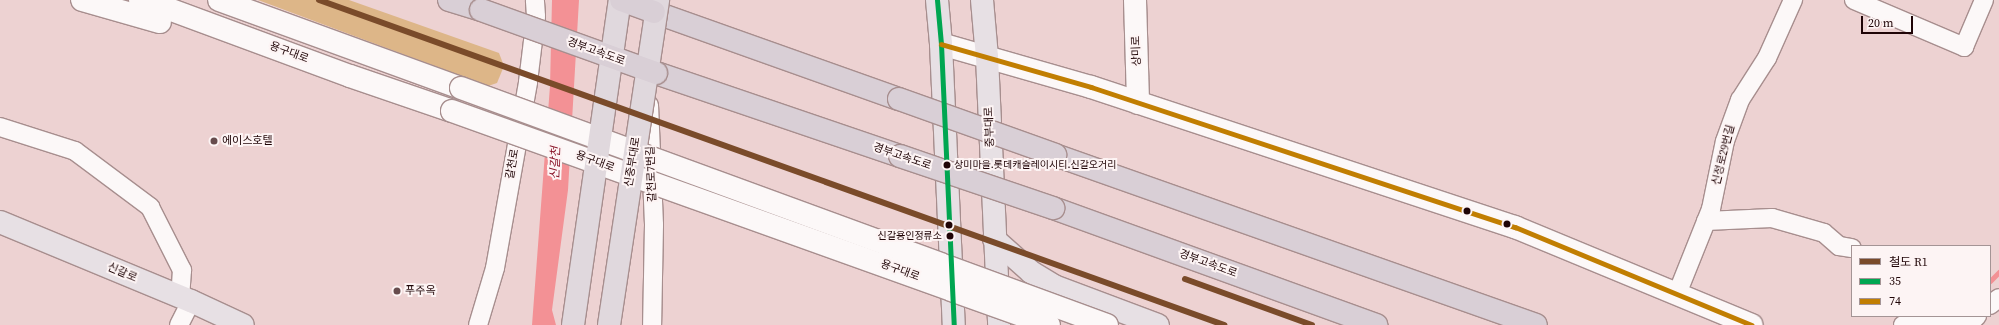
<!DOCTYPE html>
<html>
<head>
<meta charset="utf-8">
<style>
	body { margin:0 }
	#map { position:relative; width:1999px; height:325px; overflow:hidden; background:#edd2d2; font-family:"Source Serif 4","Noto Sans KR",serif }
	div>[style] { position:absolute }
	.green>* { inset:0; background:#ddb688 }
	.water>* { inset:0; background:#f39195 }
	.stream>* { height:5px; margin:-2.5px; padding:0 2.5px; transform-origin:2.5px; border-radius:2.5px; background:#f39195 }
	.roads { filter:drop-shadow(1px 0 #a78e8e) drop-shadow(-1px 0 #a78e8e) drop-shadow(0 1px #a78e8e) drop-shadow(0 -1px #a78e8e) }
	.minor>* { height:18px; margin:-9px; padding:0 9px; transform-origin:9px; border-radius:9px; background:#fcf8f8 }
	.tertiary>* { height:22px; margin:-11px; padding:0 11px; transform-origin:11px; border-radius:11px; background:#fcf8f8 }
	.secondary>* { height:22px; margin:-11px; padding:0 11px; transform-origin:11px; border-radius:11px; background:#fcf8f8 }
	.primary>* { height:22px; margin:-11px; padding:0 11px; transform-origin:11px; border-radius:11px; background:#e7e0e4 }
	.motorway>* { height:22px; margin:-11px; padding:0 11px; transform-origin:11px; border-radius:11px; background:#d9cfd6 }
	.bridges { filter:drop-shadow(1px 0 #a78e8e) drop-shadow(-1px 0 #a78e8e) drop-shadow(0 1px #a78e8e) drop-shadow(0 -1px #a78e8e) }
	.secondary-bridge>* { height:22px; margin:-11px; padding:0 11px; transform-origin:11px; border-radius:11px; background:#fcf8f8 }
	.trunk-bridge>* { height:22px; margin:-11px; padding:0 11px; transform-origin:11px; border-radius:11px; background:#e0d8dd }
	.motorway-bridge>* { height:22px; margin:-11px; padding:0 11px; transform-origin:11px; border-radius:11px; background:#d9cfd6 }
	.bus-1>* { height:5px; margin:-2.5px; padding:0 2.5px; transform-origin:2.5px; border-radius:2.5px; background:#00a651 }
	.bus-2>* { height:5px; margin:-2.5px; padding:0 2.5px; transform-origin:2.5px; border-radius:2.5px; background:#c17e02 }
	.rail-1>* { height:6px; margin:-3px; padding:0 3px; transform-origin:3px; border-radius:3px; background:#7a4b2a }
	.dots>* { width:11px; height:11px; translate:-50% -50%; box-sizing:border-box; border:2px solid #fdf4f4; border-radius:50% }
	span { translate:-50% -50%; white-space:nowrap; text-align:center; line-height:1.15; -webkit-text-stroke:4px #fdf4f4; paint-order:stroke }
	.bus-label { font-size:10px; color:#1f0406 }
	.left { translate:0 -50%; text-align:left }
	.right { translate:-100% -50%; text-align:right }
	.street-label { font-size:11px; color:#1f0406 }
	.poi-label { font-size:11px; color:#1f0406 }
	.water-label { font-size:12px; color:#881327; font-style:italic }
	.legend { position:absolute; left:1851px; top:245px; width:140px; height:72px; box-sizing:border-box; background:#fdf4f4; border:1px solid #a49495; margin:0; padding:5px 7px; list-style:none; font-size:12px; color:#1f0406 }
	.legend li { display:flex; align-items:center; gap:8px; height:20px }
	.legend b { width:20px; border:1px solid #a49495 }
	.scale { position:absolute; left:1861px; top:16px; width:52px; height:18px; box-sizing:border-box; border:2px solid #1f0406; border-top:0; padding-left:5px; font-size:12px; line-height:14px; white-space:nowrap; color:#1f0406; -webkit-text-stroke:3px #fdf4f4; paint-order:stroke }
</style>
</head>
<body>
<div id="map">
	<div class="green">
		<i style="clip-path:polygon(258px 0,349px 0,499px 53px,504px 66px,497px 83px,488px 86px)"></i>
	</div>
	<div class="water">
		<i style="clip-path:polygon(552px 0,579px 0,568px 190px,552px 310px,556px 325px,532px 325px,550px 86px)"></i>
	</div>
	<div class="stream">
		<i style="left:1990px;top:281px;width:13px;rotate:-45deg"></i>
	</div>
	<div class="roads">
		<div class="minor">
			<i style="left:1854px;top:0;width:120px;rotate:23.1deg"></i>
			<i style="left:1964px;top:47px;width:51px;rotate:-66.9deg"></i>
			<i style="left:649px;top:105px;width:120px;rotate:87.6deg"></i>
			<i style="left:654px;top:225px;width:100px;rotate:91.1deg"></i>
			<i style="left:0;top:127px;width:79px;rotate:17.7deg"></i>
			<i style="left:75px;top:151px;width:94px;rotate:36.7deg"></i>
			<i style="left:150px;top:207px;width:71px;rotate:63.1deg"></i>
			<i style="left:182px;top:270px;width:27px;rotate:94deg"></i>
			<i style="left:1706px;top:221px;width:66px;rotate:-2.6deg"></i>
			<i style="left:1772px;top:218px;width:54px;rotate:16.1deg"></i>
			<i style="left:1824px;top:233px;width:20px;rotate:41deg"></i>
			<i style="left:1839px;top:246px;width:13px;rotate:9deg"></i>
			<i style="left:1677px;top:294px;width:92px;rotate:-68.2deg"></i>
			<i style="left:1711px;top:209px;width:69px;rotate:-78.4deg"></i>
			<i style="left:1725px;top:141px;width:44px;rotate:-69.9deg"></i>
			<i style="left:1740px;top:100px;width:50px;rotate:-57.3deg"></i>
			<i style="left:1767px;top:58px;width:64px;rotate:-65.9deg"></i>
			<i style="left:1990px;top:305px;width:11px;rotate:-38deg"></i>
			<i style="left:179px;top:325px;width:27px;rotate:-63deg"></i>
			<i style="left:478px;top:325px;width:59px;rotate:-73.4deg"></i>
			<i style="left:495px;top:268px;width:189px;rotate:-79.9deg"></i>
			<i style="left:528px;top:82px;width:66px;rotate:-83.1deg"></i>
			<i style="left:536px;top:16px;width:16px;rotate:-94deg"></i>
			<i style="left:1903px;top:325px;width:29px;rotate:-10deg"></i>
			<i style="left:1932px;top:320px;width:38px;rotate:5deg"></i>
			<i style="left:1970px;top:323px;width:10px;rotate:-45deg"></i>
		</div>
		<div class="tertiary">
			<i style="left:1135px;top:0;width:103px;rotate:88.3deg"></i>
			<i style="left:941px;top:44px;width:156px;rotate:16deg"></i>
			<i style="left:1091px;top:87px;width:447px;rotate:18.3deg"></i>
			<i style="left:1515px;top:227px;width:256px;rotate:22.5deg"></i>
		</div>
		<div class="secondary">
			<i style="left:82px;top:0;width:81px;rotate:15.8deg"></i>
			<i style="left:140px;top:0;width:27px;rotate:17deg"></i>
			<i style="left:166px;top:8px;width:196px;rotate:20.3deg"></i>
			<i style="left:350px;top:76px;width:108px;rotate:18.9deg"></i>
			<i style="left:219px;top:0;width:258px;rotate:20deg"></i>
		</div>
		<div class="primary">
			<i style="left:937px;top:0;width:44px;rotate:84.8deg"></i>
			<i style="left:941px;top:44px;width:281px;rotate:87.4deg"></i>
			<i style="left:982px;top:0;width:57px;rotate:85deg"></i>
			<i style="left:987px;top:57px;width:268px;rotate:87.4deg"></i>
			<i style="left:0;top:222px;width:207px;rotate:22.5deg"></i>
			<i style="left:191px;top:301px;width:57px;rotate:24.8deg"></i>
			<i style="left:994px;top:239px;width:50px;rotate:41.7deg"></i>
			<i style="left:1031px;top:272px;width:27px;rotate:31deg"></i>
			<i style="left:1054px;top:286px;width:111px;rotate:20.6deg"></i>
		</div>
		<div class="motorway">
			<i style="left:449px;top:0;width:34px;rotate:17deg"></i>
			<i style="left:654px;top:12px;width:260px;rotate:19.6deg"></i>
			<i style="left:656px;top:73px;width:258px;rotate:18.8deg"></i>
			<i style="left:1055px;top:155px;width:510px;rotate:19.46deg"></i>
			<i style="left:1053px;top:208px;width:344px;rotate:19.9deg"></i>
		</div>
	</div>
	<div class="bridges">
		<div class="secondary-bridge">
			<i style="left:461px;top:88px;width:688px;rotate:20.15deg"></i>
			<i style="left:452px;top:111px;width:634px;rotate:19.72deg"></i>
		</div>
		<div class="trunk-bridge">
			<i style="left:573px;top:325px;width:328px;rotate:-81.8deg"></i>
			<i style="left:609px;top:325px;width:329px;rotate:-81.4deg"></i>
		</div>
		<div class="motorway-bridge">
			<i style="left:621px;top:0;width:35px;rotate:20deg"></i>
			<i style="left:481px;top:10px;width:186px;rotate:19.8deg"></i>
			<i style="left:899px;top:99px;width:166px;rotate:19.7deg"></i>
			<i style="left:900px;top:156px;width:162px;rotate:18.8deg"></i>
		</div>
	</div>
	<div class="bus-1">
		<i style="left:937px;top:0;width:44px;rotate:84.8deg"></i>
		<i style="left:941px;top:44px;width:281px;rotate:87.4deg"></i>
	</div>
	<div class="bus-2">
		<i style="left:941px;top:44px;width:156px;rotate:16deg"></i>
		<i style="left:1091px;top:87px;width:447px;rotate:18.3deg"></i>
		<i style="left:1515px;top:227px;width:256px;rotate:22.5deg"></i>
	</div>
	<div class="rail-1">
		<i style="left:319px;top:0;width:962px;rotate:19.75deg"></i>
		<i style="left:1185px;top:279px;width:135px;rotate:19.9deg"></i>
	</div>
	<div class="dots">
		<i style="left:214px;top:141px;background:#674c4d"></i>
		<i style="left:947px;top:165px;background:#1f0406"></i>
		<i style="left:1467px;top:211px;background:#1f0406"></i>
		<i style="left:1507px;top:224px;background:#1f0406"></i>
		<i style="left:949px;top:225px;background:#1f0406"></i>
		<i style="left:950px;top:236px;background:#1f0406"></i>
		<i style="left:397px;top:291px;background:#674c4d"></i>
	</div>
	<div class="bus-label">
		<span class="left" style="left:954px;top:165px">상미마을.롯데캐슬레이시티.신갈오거리</span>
		<span class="right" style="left:942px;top:236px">신갈용인정류소</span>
	</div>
	<div class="street-label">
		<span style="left:1137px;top:51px;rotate:-92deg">상미로</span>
		<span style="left:596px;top:52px;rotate:20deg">경부고속도로</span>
		<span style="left:289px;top:53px;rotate:20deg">용구대로</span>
		<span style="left:990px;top:127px;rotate:-92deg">중부대로</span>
		<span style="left:1724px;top:155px;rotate:-76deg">신정로29번길</span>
		<span style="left:902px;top:157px;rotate:19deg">경부고속도로</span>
		<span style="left:595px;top:162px;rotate:20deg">용구대로</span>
		<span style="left:633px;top:162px;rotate:-81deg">신중부대로</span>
		<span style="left:513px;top:164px;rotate:-80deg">갈천로</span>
		<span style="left:652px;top:174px;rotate:-92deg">갈천로7번길</span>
		<span style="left:1208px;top:264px;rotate:20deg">경부고속도로</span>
		<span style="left:900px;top:271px;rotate:20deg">용구대로</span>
		<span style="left:122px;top:273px;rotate:23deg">신갈로</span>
	</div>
	<div class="poi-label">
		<span class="left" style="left:222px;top:141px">에이스호텔</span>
		<span class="left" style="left:405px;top:291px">푸주옥</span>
	</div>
	<div class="water-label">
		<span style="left:556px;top:163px;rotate:-88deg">신갈천</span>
	</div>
	<ul class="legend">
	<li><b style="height:5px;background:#7a4b2a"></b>철도 R1</li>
	<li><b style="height:5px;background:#00a651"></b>35</li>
	<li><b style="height:5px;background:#c17e02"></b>74</li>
	</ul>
	<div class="scale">20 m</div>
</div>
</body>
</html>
